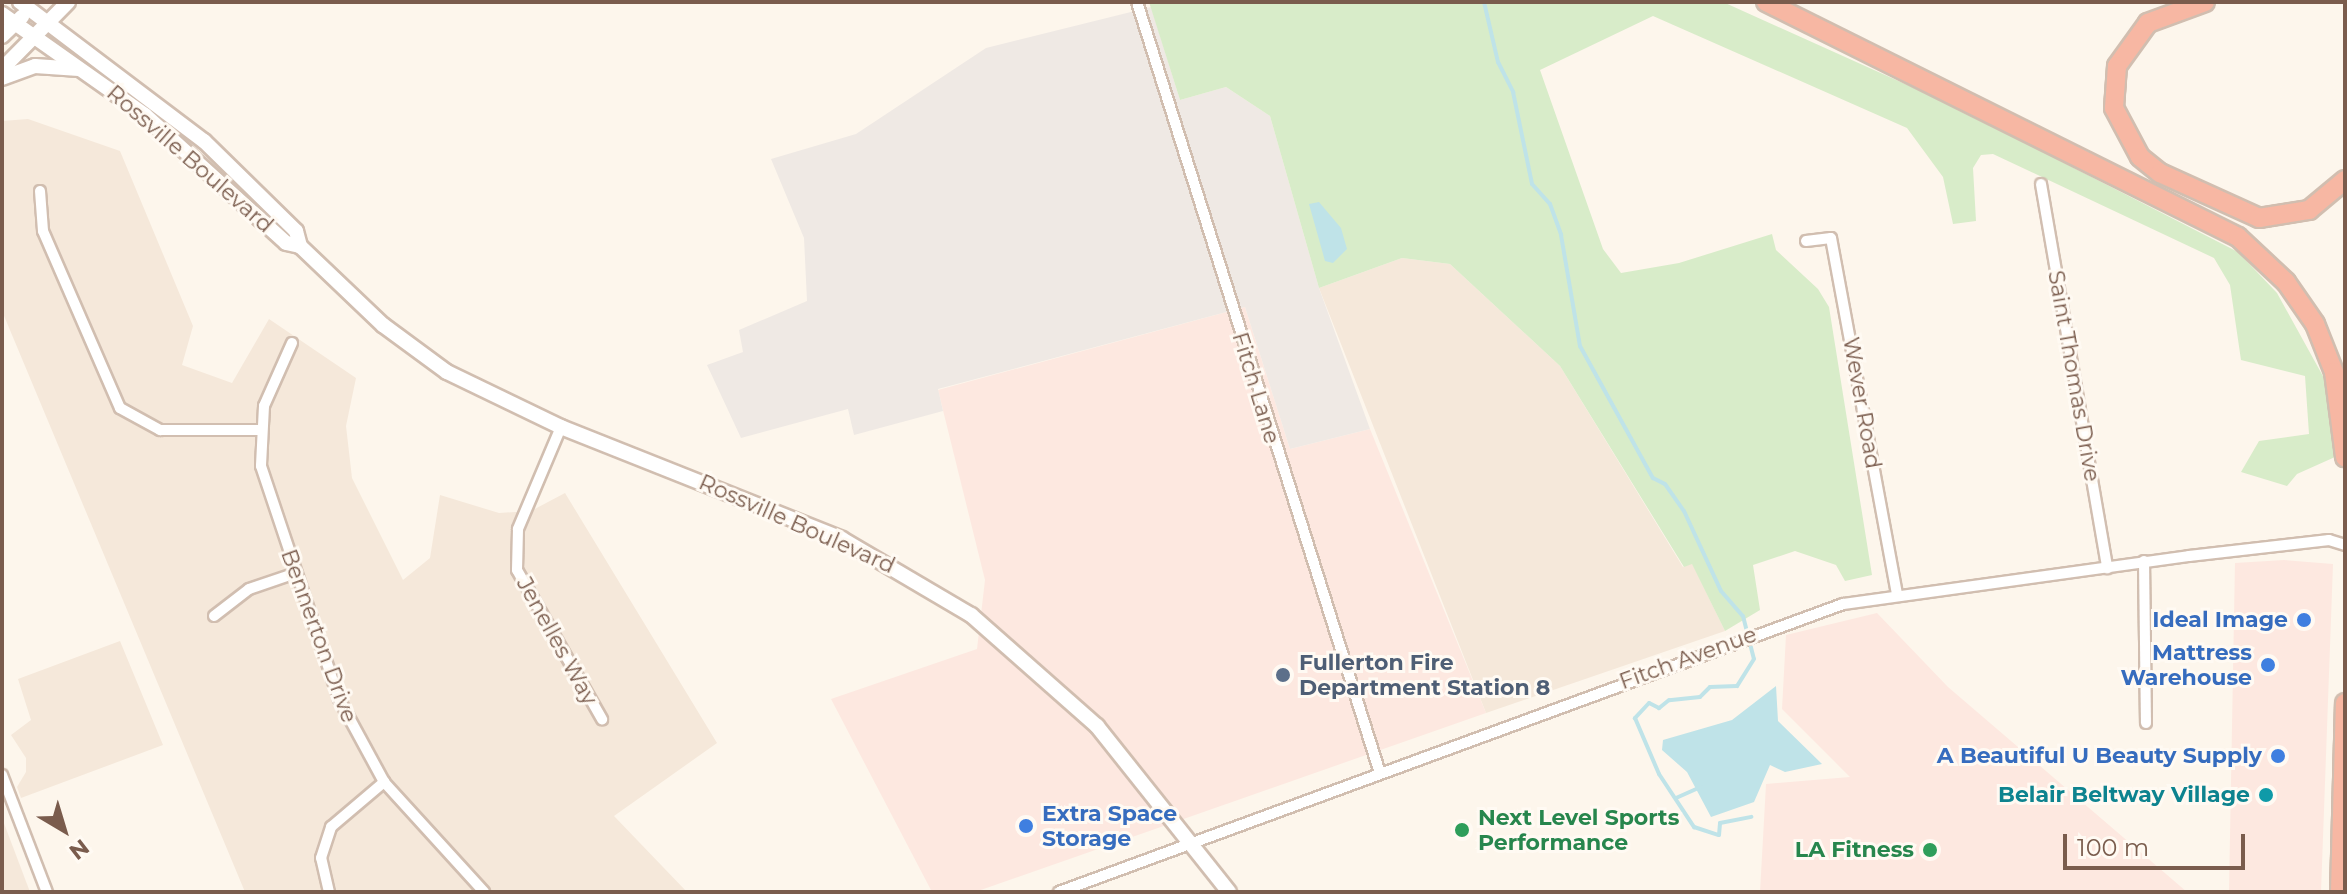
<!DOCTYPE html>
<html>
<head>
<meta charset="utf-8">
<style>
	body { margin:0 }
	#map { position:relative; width:2347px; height:894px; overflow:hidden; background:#fdf6ec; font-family:Montserrat,sans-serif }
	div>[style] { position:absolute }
	.residential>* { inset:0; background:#f5e8da }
	.commercial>* { inset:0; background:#fde8e0 }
	.industrial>* { inset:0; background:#efe9e4 }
	.green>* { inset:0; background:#d8ecc9 }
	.water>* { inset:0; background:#bfe3e8 }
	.stream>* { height:4px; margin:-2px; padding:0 2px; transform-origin:2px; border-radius:2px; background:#bfe3e8 }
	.roads { filter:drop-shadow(2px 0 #d1beb0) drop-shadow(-2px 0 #d1beb0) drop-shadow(0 2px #d1beb0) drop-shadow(0 -2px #d1beb0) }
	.street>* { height:10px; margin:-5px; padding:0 5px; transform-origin:5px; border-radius:5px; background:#fff }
	.secondary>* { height:14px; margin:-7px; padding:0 7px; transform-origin:7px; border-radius:7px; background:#fff }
	.highway>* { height:18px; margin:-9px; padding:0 9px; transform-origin:9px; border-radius:9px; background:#f7b7a3 }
	.dots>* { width:22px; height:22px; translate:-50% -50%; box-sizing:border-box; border:4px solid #fffaf3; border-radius:50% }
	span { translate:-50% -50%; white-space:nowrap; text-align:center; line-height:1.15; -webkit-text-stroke:6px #fffaf3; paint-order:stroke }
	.street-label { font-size:22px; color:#7a5c4d }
	.shop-label { font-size:22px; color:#366cbe; font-weight:700 }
	.right { translate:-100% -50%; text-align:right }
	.left { translate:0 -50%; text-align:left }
	.service-label { font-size:22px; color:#4e5e75; font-weight:700 }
	.culture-label { font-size:22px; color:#0d838f; font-weight:700 }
	.leisure-label { font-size:22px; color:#27864d; font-weight:700 }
	.frame { position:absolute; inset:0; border:4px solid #7a5c4d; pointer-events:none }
	.north { position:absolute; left:24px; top:790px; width:80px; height:80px; -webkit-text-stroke:6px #fffaf3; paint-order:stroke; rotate:142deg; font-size:22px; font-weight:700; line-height:32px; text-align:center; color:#7a5c4d }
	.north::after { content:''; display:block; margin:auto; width:28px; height:36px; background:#7a5c4d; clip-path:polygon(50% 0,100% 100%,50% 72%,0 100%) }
	.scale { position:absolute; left:2063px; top:834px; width:182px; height:36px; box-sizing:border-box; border:4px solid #7a5c4d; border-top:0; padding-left:10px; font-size:24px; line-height:28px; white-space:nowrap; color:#7a5c4d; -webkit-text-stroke:6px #fffaf3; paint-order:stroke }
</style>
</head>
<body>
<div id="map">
	<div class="residential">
		<i style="clip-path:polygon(28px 119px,120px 151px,193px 326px,182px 365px,232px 383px,269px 319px,356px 378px,346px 426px,352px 478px,403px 580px,430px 558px,440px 495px,499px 513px,531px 511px,565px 493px,717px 743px,614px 816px,687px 892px,245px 892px,2px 311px,2px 121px)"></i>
		<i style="clip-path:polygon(1402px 258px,1450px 264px,1560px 366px,1683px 567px,1692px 563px,1725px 631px,1486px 713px,1319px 288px)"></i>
		<i style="clip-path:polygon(120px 641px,163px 745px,21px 798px,17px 787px,26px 772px,26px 758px,11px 735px,31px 720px,18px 679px)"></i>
		<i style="clip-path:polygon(2px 818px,30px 892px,2px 892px)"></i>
	</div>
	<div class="commercial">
		<i style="clip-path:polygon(1245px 307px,1290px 449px,1370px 429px,1486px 713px,975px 892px,932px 892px,831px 699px,977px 649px,985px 580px,938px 390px)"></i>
		<i style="clip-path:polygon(2284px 560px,2333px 564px,2321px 892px,2229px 892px,2235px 563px)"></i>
		<i style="clip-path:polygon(1877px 613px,1948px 687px,2187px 892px,1760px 892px,1766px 784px,1850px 777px,1782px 709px,1786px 635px)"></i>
	</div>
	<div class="industrial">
		<i style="clip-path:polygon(1151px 7px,1180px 100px,1226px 87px,1270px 116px,1319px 288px,1370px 429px,1290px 449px,1245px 307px,938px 389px,943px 411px,854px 435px,848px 409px,741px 438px,707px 365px,743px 352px,739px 330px,807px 301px,804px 238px,771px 159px,856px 134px,986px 48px)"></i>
	</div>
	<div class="green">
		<i style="clip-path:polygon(1149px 2px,1723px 2px,1945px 102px,2238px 252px,2277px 293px,2324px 378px,2335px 457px,2297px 474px,2287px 486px,2241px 472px,2259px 441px,2309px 434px,2305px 376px,2241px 360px,2230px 285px,2214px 258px,1993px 154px,1981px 155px,1973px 168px,1976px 221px,1953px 224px,1943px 177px,1907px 128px,1653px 16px,1540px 70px,1603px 249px,1621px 273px,1679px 263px,1772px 234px,1776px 250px,1818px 289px,1829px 307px,1872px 575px,1845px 581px,1836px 565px,1795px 551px,1753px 565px,1760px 610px,1725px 631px,1692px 564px,1684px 567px,1560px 366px,1450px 264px,1402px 258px,1319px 288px,1270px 116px,1226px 87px,1180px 100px)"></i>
	</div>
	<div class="water">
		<i style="clip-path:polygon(1319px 202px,1341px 228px,1347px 249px,1333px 263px,1325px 261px,1309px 204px)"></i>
		<i style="clip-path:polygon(1776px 686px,1778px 721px,1822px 764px,1785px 772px,1770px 765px,1754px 802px,1711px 817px,1687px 772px,1662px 750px,1663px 740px,1732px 720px)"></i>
	</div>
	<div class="stream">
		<i style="left:1484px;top:2px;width:62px;rotate:76.9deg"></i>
		<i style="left:1498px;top:62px;width:34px;rotate:63deg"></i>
		<i style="left:1513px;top:92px;width:94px;rotate:78.3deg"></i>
		<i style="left:1532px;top:184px;width:27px;rotate:48deg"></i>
		<i style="left:1550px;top:204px;width:33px;rotate:70deg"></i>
		<i style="left:1561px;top:235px;width:113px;rotate:80.3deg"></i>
		<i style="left:1580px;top:346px;width:151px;rotate:61.1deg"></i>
		<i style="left:1653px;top:478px;width:13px;rotate:27deg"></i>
		<i style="left:1665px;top:484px;width:33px;rotate:55deg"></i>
		<i style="left:1684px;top:511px;width:88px;rotate:65.2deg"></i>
		<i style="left:1721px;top:591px;width:33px;rotate:49deg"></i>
		<i style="left:1743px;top:616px;width:44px;rotate:75.7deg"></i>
		<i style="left:1754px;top:659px;width:32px;rotate:122deg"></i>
		<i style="left:1737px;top:686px;width:27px;rotate:178deg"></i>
		<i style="left:1710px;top:687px;width:14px;rotate:135deg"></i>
		<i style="left:1700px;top:697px;width:31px;rotate:174deg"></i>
		<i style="left:1669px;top:700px;width:13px;rotate:141deg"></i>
		<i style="left:1659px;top:708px;width:11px;rotate:-153deg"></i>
		<i style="left:1649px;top:703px;width:21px;rotate:133deg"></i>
		<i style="left:1635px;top:718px;width:61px;rotate:66.8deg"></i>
		<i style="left:1659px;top:774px;width:64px;rotate:56.6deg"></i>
		<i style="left:1694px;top:827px;width:26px;rotate:18deg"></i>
		<i style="left:1719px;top:835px;width:12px;rotate:-85deg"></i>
		<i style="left:1720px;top:823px;width:32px;rotate:-11deg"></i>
		<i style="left:1676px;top:798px;width:27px;rotate:-24deg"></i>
	</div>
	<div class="roads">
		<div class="street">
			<i style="left:1137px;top:2px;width:808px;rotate:72.51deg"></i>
			<i style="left:2041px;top:184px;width:390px;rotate:80.2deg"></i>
			<i style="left:40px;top:191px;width:40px;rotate:85.7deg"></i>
			<i style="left:43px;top:231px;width:193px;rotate:66.5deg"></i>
			<i style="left:120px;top:408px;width:46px;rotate:28.8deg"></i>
			<i style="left:160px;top:430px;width:99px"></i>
			<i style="left:1806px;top:241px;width:25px;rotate:-7deg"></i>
			<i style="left:1831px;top:238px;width:362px;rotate:79.5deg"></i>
			<i style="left:292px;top:343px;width:69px;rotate:114deg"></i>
			<i style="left:264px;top:406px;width:60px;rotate:92.9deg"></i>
			<i style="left:261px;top:466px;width:246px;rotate:71.5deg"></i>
			<i style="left:339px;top:699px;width:94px;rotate:61.5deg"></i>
			<i style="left:384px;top:782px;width:149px;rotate:47.7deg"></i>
			<i style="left:561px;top:427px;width:111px;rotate:112.9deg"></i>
			<i style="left:518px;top:529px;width:41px;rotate:91.4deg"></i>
			<i style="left:517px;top:570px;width:172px;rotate:60.3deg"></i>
			<i style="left:2144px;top:561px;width:162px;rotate:89.3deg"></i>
			<i style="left:214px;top:616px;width:44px;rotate:-37.6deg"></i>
			<i style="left:249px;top:589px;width:50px;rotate:-18.8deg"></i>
			<i style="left:2px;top:775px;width:125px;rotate:69deg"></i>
			<i style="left:329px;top:892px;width:35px;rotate:-103deg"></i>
			<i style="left:321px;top:858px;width:33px;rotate:-72deg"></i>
			<i style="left:331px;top:827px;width:70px;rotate:-40.3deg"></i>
			<i style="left:1059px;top:892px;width:835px;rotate:-20.17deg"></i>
			<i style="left:1843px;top:604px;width:349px;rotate:-7.9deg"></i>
			<i style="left:2189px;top:556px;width:141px;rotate:-6.5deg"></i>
			<i style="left:2329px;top:540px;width:17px;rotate:17deg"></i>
		</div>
		<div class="secondary">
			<i style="left:20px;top:2px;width:231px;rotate:37.1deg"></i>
			<i style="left:204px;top:141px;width:129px;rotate:44.4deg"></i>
			<i style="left:296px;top:231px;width:16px;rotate:75deg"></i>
			<i style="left:2px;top:14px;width:175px;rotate:35.2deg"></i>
			<i style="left:145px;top:115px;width:190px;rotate:42.2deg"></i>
			<i style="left:286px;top:243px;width:14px;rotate:12deg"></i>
			<i style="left:300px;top:246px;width:115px;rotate:43.6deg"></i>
			<i style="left:383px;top:325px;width:79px;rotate:36.3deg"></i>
			<i style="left:447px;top:372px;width:127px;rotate:25.8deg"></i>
			<i style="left:561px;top:427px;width:302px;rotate:21.7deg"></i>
			<i style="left:842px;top:539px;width:150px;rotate:30.5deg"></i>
			<i style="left:971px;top:615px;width:168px;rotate:41.4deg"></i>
			<i style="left:1097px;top:726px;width:212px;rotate:51.5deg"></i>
			<i style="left:2px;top:36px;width:28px;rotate:-44deg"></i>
			<i style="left:2px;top:69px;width:94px;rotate:-45.4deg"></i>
			<i style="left:2px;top:78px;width:35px;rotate:-20deg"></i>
			<i style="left:35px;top:66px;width:44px;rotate:3.9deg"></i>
		</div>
		<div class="highway">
			<i style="left:1766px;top:2px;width:527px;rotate:26.47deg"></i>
			<i style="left:2238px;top:237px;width:66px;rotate:43.2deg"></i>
			<i style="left:2286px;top:282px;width:51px;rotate:55.4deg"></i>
			<i style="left:2315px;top:324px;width:52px;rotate:68.4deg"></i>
			<i style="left:2334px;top:372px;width:86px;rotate:82.6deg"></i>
			<i style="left:2205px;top:2px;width:61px;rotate:159.8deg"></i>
			<i style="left:2148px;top:23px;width:53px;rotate:125.8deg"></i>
			<i style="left:2117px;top:66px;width:42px;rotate:94.1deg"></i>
			<i style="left:2114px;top:108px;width:55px;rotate:62deg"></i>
			<i style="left:2140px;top:157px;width:26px;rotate:39deg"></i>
			<i style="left:2160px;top:173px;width:109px;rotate:24.4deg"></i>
			<i style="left:2259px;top:218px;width:51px;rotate:-9.1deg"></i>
			<i style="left:2309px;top:210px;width:47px;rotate:-39.8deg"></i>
			<i style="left:2340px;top:892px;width:189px;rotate:-88.5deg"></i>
		</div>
	</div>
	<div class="dots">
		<i style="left:2304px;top:620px;background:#3f7fe0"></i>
		<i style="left:2268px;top:665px;background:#3f7fe0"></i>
		<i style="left:1283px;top:675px;background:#5c6f8a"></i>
		<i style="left:2278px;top:756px;background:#3f7fe0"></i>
		<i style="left:2266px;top:795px;background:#0f9aa8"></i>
		<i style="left:1026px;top:826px;background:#3f7fe0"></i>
		<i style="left:1462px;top:830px;background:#2e9e5b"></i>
		<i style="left:1930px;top:850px;background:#2e9e5b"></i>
	</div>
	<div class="street-label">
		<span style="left:190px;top:159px;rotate:41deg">Rossville Boulevard</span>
		<span style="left:2074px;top:376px;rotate:80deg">Saint Thomas Drive</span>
		<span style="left:1256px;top:388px;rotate:73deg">Fitch Lane</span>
		<span style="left:1862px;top:403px;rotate:80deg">Wever Road</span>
		<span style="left:797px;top:524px;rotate:24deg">Rossville Boulevard</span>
		<span style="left:319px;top:636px;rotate:70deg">Bennerton Drive</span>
		<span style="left:557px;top:641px;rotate:61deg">Jenelles Way</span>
		<span style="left:1688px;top:658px;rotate:-20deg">Fitch Avenue</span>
	</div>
	<div class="shop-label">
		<span class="right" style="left:2288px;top:620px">Ideal Image</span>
		<span class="right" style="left:2252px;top:665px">Mattress<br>Warehouse</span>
		<span class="right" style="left:2262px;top:756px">A Beautiful U Beauty Supply</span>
		<span class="left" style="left:1042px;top:826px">Extra Space<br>Storage</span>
	</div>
	<div class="service-label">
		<span class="left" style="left:1299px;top:675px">Fullerton Fire<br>Department Station 8</span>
	</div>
	<div class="culture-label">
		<span class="right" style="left:2250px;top:795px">Belair Beltway Village</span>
	</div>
	<div class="leisure-label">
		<span class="left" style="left:1478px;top:830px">Next Level Sports<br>Performance</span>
		<span class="right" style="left:1914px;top:850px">LA Fitness</span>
	</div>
	<div class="frame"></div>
	<div class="north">N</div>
	<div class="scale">100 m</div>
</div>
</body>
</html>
